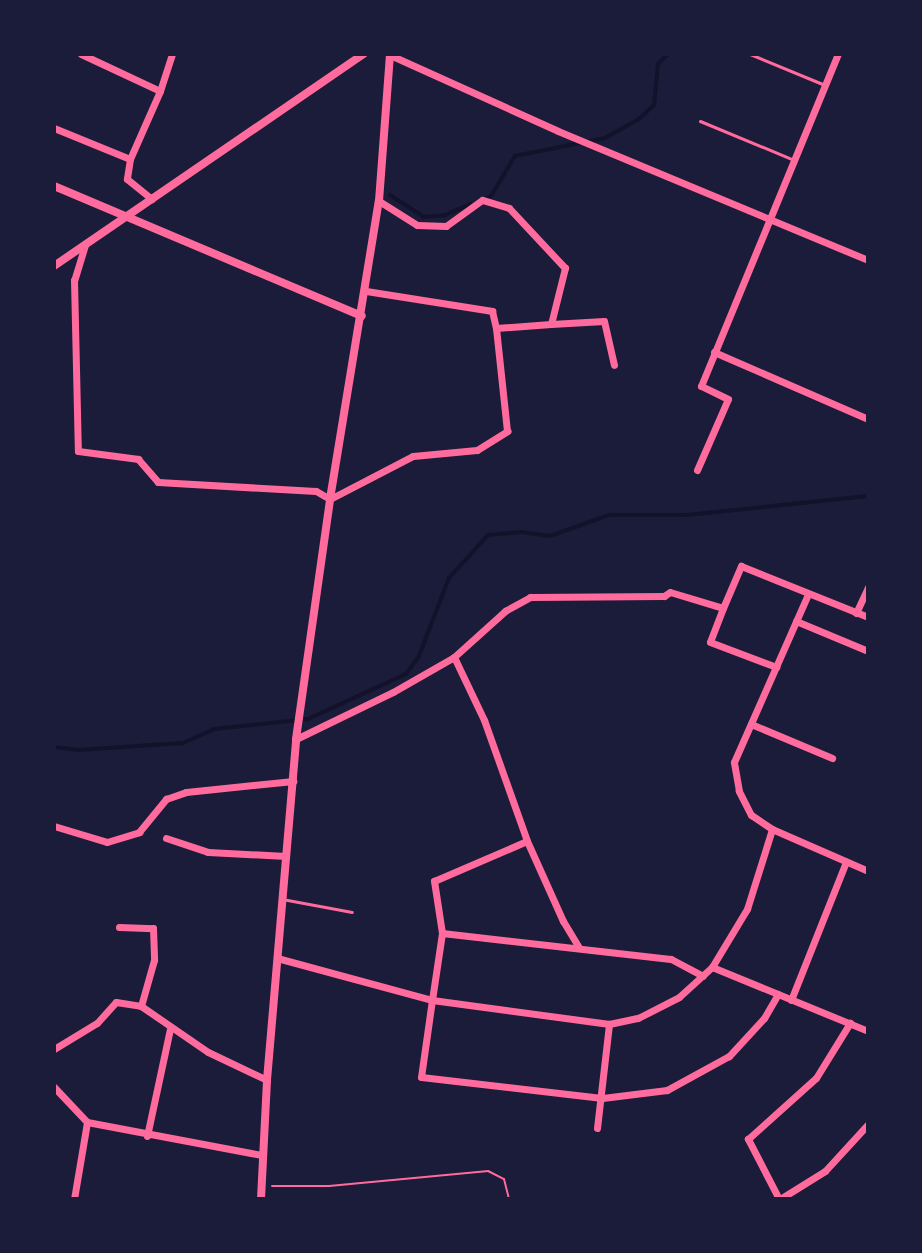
<!DOCTYPE html>
<html>
<head>
<meta charset="utf-8">
<style>
	body { margin:0 }
	#map { position:relative; width:922px; height:1253px; overflow:hidden; background:#1b1b3a; font-family:"Zilla Slab",serif }
	div>[style] { position:absolute }
	.stream>* { height:4px; margin:-2px; padding:0 2px; transform-origin:2px; border-radius:2px; background:#12122b }
	.path>* { height:2px; margin:-1px; padding:0 1px; transform-origin:1px; border-radius:1px; background:#ff6b9d }
	.service>* { height:3px; margin:-1.5px; padding:0 1.5px; transform-origin:1.5px; border-radius:1.5px; background:#ff6b9d }
	.minor>* { height:7px; margin:-3.5px; padding:0 3.5px; transform-origin:3.5px; border-radius:3.5px; background:#ff6b9d }
	.tertiary>* { height:8px; margin:-4px; padding:0 4px; transform-origin:4px; border-radius:4px; background:#ff6b9d }
	span { translate:-50% -50%; white-space:nowrap; text-align:center; line-height:1.15; -webkit-text-stroke:8px #1b1b3a; paint-order:stroke }
	.frame { position:absolute; inset:0; border:56px solid #1b1b3a; pointer-events:none }
</style>
</head>
<body>
<div id="map">
	<div class="stream">
		<i style="left:390px;top:195px;width:40px;rotate:32.9deg"></i>
		<i style="left:424px;top:217px;width:21px;rotate:-5deg"></i>
		<i style="left:445px;top:215px;width:28px;rotate:-23deg"></i>
		<i style="left:483px;top:200px;width:9px;rotate:-27deg"></i>
		<i style="left:491px;top:196px;width:47px;rotate:-59deg"></i>
		<i style="left:515px;top:156px;width:92px;rotate:-11.3deg"></i>
		<i style="left:605px;top:138px;width:39px;rotate:-29deg"></i>
		<i style="left:639px;top:119px;width:21px;rotate:-43deg"></i>
		<i style="left:654px;top:105px;width:41px;rotate:-84.4deg"></i>
		<i style="left:658px;top:64px;width:14px;rotate:-45deg"></i>
		<i style="left:54px;top:747px;width:25px;rotate:7deg"></i>
		<i style="left:79px;top:750px;width:104px;rotate:-3.9deg"></i>
		<i style="left:183px;top:743px;width:34px;rotate:-24deg"></i>
		<i style="left:214px;top:729px;width:95px;rotate:-6.1deg"></i>
		<i style="left:308px;top:719px;width:108px;rotate:-24.7deg"></i>
		<i style="left:406px;top:674px;width:22px;rotate:-54deg"></i>
		<i style="left:419px;top:656px;width:84px;rotate:-69deg"></i>
		<i style="left:449px;top:578px;width:58px;rotate:-47.8deg"></i>
		<i style="left:488px;top:535px;width:34px;rotate:-5deg"></i>
		<i style="left:522px;top:532px;width:28px;rotate:8deg"></i>
		<i style="left:550px;top:536px;width:63px;rotate:-19.6deg"></i>
		<i style="left:609px;top:515px;width:78px"></i>
		<i style="left:687px;top:515px;width:182px;rotate:-6deg"></i>
	</div>
	<div class="path">
		<i style="left:272px;top:1186px;width:57px"></i>
		<i style="left:329px;top:1186px;width:160px;rotate:-5.4deg"></i>
		<i style="left:488px;top:1171px;width:18px;rotate:27deg"></i>
		<i style="left:504px;top:1179px;width:21px;rotate:76deg"></i>
	</div>
	<div class="service">
		<i style="left:750px;top:54px;width:81px;rotate:22.5deg"></i>
		<i style="left:700px;top:121px;width:102px;rotate:22.5deg"></i>
		<i style="left:282px;top:899px;width:71px;rotate:10.5deg"></i>
	</div>
	<div class="minor">
		<i style="left:81px;top:54px;width:87px;rotate:25.1deg"></i>
		<i style="left:160px;top:91px;width:74px;rotate:113.8deg"></i>
		<i style="left:130px;top:159px;width:20px;rotate:99deg"></i>
		<i style="left:127px;top:179px;width:32px;rotate:39deg"></i>
		<i style="left:390px;top:55px;width:184px;rotate:24.3deg"></i>
		<i style="left:558px;top:131px;width:336px;rotate:22.6deg"></i>
		<i style="left:160px;top:91px;width:39px;rotate:-72deg"></i>
		<i style="left:54px;top:128px;width:82px;rotate:22.2deg"></i>
		<i style="left:85px;top:245px;width:37px;rotate:107deg"></i>
		<i style="left:74px;top:280px;width:171px;rotate:88.7deg"></i>
		<i style="left:78px;top:451px;width:61px;rotate:7.6deg"></i>
		<i style="left:138px;top:459px;width:30px;rotate:49deg"></i>
		<i style="left:158px;top:482px;width:158px;rotate:3.3deg"></i>
		<i style="left:316px;top:491px;width:16px;rotate:30deg"></i>
		<i style="left:330px;top:499px;width:93px;rotate:-27.4deg"></i>
		<i style="left:413px;top:456px;width:64px;rotate:-5.4deg"></i>
		<i style="left:477px;top:450px;width:36px;rotate:-32deg"></i>
		<i style="left:507px;top:431px;width:104px;rotate:-96.1deg"></i>
		<i style="left:496px;top:328px;width:55px;rotate:-4.2deg"></i>
		<i style="left:551px;top:324px;width:58px;rotate:-76deg"></i>
		<i style="left:565px;top:268px;width:82px;rotate:-133deg"></i>
		<i style="left:509px;top:208px;width:28px;rotate:-163deg"></i>
		<i style="left:482px;top:200px;width:44px;rotate:144.2deg"></i>
		<i style="left:446px;top:226px;width:29px;rotate:-178deg"></i>
		<i style="left:417px;top:225px;width:45px;rotate:-147.7deg"></i>
		<i style="left:366px;top:291px;width:128px;rotate:9deg"></i>
		<i style="left:492px;top:311px;width:17px;rotate:77deg"></i>
		<i style="left:551px;top:324px;width:53px;rotate:-3.2deg"></i>
		<i style="left:604px;top:321px;width:45px;rotate:77.2deg"></i>
		<i style="left:714px;top:352px;width:168px;rotate:23.5deg"></i>
		<i style="left:697px;top:470px;width:77px;rotate:-66.4deg"></i>
		<i style="left:728px;top:399px;width:30px;rotate:-154deg"></i>
		<i style="left:701px;top:386px;width:359px;rotate:-67.6deg"></i>
		<i style="left:723px;top:608px;width:36px;rotate:111deg"></i>
		<i style="left:710px;top:642px;width:71px;rotate:20.7deg"></i>
		<i style="left:856px;top:613px;width:29px;rotate:-65deg"></i>
		<i style="left:796px;top:621px;width:78px;rotate:22.6deg"></i>
		<i style="left:454px;top:657px;width:70px;rotate:64.5deg"></i>
		<i style="left:484px;top:720px;width:128px;rotate:70.4deg"></i>
		<i style="left:527px;top:841px;width:88px;rotate:65.8deg"></i>
		<i style="left:563px;top:921px;width:31px;rotate:59deg"></i>
		<i style="left:751px;top:724px;width:88px;rotate:22.8deg"></i>
		<i style="left:296px;top:739px;width:108px;rotate:-25.9deg"></i>
		<i style="left:393px;top:692px;width:70px;rotate:-29.8deg"></i>
		<i style="left:454px;top:657px;width:69px;rotate:-42deg"></i>
		<i style="left:505px;top:611px;width:29px;rotate:-29deg"></i>
		<i style="left:530px;top:597px;width:134px;rotate:-0.4deg"></i>
		<i style="left:664px;top:596px;width:7px;rotate:-34deg"></i>
		<i style="left:670px;top:592px;width:55px;rotate:16.8deg"></i>
		<i style="left:723px;top:608px;width:46px;rotate:-66.8deg"></i>
		<i style="left:741px;top:566px;width:137px;rotate:21.9deg"></i>
		<i style="left:54px;top:826px;width:55px;rotate:16.8deg"></i>
		<i style="left:107px;top:842px;width:34px;rotate:-17deg"></i>
		<i style="left:139px;top:832px;width:43px;rotate:-50.7deg"></i>
		<i style="left:166px;top:799px;width:21px;rotate:-19deg"></i>
		<i style="left:186px;top:792px;width:108px;rotate:-5.9deg"></i>
		<i style="left:772px;top:829px;width:25px;rotate:-146deg"></i>
		<i style="left:751px;top:815px;width:27px;rotate:-117deg"></i>
		<i style="left:739px;top:791px;width:29px;rotate:-100deg"></i>
		<i style="left:734px;top:762px;width:184px;rotate:-66.2deg"></i>
		<i style="left:166px;top:838px;width:44px;rotate:18.4deg"></i>
		<i style="left:208px;top:852px;width:78px;rotate:2.9deg"></i>
		<i style="left:119px;top:927px;width:34px;rotate:2deg"></i>
		<i style="left:153px;top:928px;width:32px;rotate:88deg"></i>
		<i style="left:154px;top:960px;width:48px;rotate:105.8deg"></i>
		<i style="left:442px;top:933px;width:230px;rotate:6.5deg"></i>
		<i style="left:671px;top:959px;width:36px;rotate:28deg"></i>
		<i style="left:277px;top:958px;width:161px;rotate:15.2deg"></i>
		<i style="left:432px;top:1000px;width:68px;rotate:-81.5deg"></i>
		<i style="left:442px;top:933px;width:53px;rotate:-98.7deg"></i>
		<i style="left:434px;top:881px;width:101px;rotate:-23.3deg"></i>
		<i style="left:712px;top:967px;width:169px;rotate:22.3deg"></i>
		<i style="left:778px;top:994px;width:28px;rotate:120deg"></i>
		<i style="left:764px;top:1018px;width:52px;rotate:132.6deg"></i>
		<i style="left:729px;top:1056px;width:71px;rotate:151.3deg"></i>
		<i style="left:667px;top:1090px;width:65px;rotate:173deg"></i>
		<i style="left:602px;top:1098px;width:182px;rotate:-173.4deg"></i>
		<i style="left:421px;top:1077px;width:78px;rotate:-81.9deg"></i>
		<i style="left:432px;top:1000px;width:179px;rotate:7.7deg"></i>
		<i style="left:609px;top:1024px;width:30px;rotate:-12deg"></i>
		<i style="left:638px;top:1018px;width:46px;rotate:-27.1deg"></i>
		<i style="left:679px;top:997px;width:45px;rotate:-42.3deg"></i>
		<i style="left:712px;top:967px;width:68px;rotate:-58.9deg"></i>
		<i style="left:747px;top:909px;width:84px;rotate:-72.6deg"></i>
		<i style="left:772px;top:829px;width:105px;rotate:23.6deg"></i>
		<i style="left:791px;top:1000px;width:149px;rotate:-68.3deg"></i>
		<i style="left:54px;top:1049px;width:50px;rotate:-31.2deg"></i>
		<i style="left:97px;top:1023px;width:28px;rotate:-48deg"></i>
		<i style="left:116px;top:1002px;width:25px;rotate:9deg"></i>
		<i style="left:141px;top:1006px;width:81px;rotate:34.5deg"></i>
		<i style="left:208px;top:1052px;width:65px;rotate:25.4deg"></i>
		<i style="left:54px;top:1087px;width:48px;rotate:46.7deg"></i>
		<i style="left:87px;top:1122px;width:178px;rotate:10.7deg"></i>
		<i style="left:597px;top:1128px;width:105px;rotate:-83.4deg"></i>
		<i style="left:147px;top:1136px;width:109px;rotate:-77.9deg"></i>
		<i style="left:74px;top:1199px;width:78px;rotate:-80.4deg"></i>
		<i style="left:779px;top:1199px;width:68px;rotate:-117.3deg"></i>
		<i style="left:748px;top:1139px;width:91px;rotate:-41.9deg"></i>
		<i style="left:816px;top:1078px;width:65px;rotate:-58.3deg"></i>
		<i style="left:780px;top:1199px;width:53px;rotate:-31.9deg"></i>
		<i style="left:825px;top:1171px;width:64px;rotate:-47.5deg"></i>
	</div>
	<div class="tertiary">
		<i style="left:54px;top:186px;width:334px;rotate:22.9deg"></i>
		<i style="left:54px;top:266px;width:376px;rotate:-34.4deg"></i>
		<i style="left:261px;top:1199px;width:119px;rotate:-87.1deg"></i>
		<i style="left:267px;top:1080px;width:342px;rotate:-85.1deg"></i>
		<i style="left:296px;top:739px;width:242px;rotate:-81.9deg"></i>
		<i style="left:330px;top:499px;width:302px;rotate:-80.7deg"></i>
		<i style="left:379px;top:201px;width:147px;rotate:-85.7deg"></i>
	</div>
	<div class="frame"></div>
</div>
</body>
</html>
